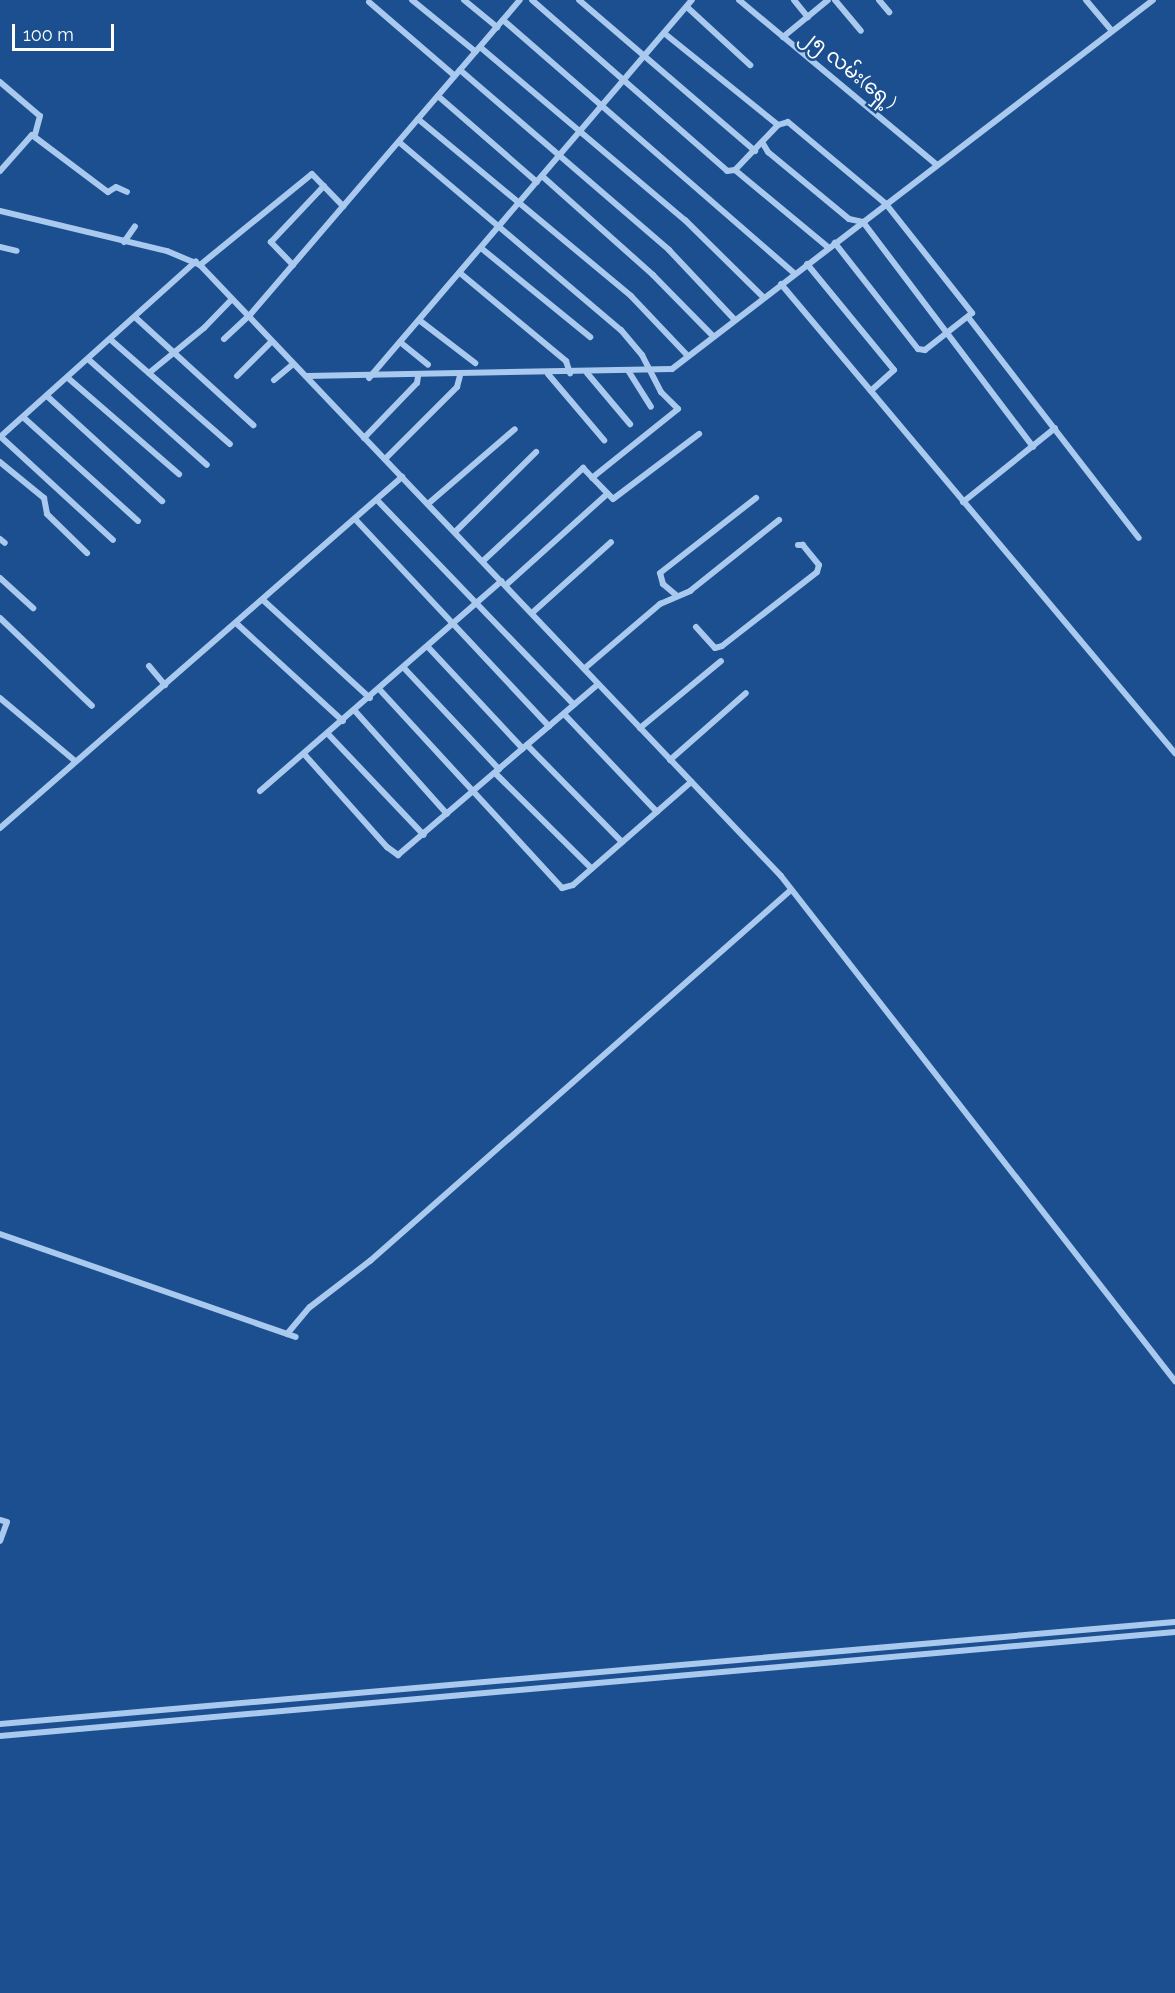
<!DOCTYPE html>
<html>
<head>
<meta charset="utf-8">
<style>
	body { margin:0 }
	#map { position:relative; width:1175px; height:1993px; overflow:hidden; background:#1b4f8f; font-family:Raleway,"Noto Sans Myanmar",sans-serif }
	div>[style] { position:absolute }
	.street>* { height:6px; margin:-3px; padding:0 3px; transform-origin:3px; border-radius:3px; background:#a9c9ee }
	span { translate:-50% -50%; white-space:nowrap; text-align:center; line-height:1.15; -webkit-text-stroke:5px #1b4f8f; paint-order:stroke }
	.street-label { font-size:20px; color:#fff }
	.scale { position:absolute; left:12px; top:24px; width:102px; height:27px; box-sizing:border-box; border:3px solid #fff; border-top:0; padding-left:8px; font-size:18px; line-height:21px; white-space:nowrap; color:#fff; -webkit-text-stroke:4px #1b4f8f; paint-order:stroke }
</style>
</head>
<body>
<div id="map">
	<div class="street">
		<i style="left:412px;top:0;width:82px;rotate:39.1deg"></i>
		<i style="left:464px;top:0;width:43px;rotate:39.3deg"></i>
		<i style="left:532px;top:0;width:259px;rotate:41.2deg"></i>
		<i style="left:727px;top:171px;width:8px;rotate:-7deg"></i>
		<i style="left:735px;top:170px;width:62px;rotate:-46.3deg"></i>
		<i style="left:778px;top:125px;width:10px;rotate:-17deg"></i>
		<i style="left:788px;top:122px;width:128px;rotate:39.9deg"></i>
		<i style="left:886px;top:204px;width:139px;rotate:51.7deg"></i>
		<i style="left:972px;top:313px;width:60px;rotate:141.8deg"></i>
		<i style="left:925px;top:350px;width:7px;rotate:-172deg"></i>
		<i style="left:918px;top:349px;width:135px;rotate:-128.1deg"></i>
		<i style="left:579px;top:0;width:232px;rotate:40.6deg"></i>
		<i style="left:739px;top:0;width:258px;rotate:39.8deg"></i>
		<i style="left:794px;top:0;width:22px;rotate:51deg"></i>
		<i style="left:835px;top:0;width:40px;rotate:50deg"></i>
		<i style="left:879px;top:0;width:16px;rotate:50deg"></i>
		<i style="left:1086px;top:0;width:40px;rotate:50deg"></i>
		<i style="left:369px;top:2px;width:113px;rotate:40.7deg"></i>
		<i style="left:687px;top:7px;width:86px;rotate:42.6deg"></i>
		<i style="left:503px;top:20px;width:387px;rotate:41deg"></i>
		<i style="left:664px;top:33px;width:146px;rotate:38.9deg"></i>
		<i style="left:783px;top:37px;width:58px;rotate:-39.4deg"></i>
		<i style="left:480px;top:47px;width:268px;rotate:40.2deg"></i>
		<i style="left:685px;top:220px;width:111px;rotate:44.6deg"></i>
		<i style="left:460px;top:70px;width:276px;rotate:40.7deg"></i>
		<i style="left:669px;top:250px;width:96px;rotate:46.7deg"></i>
		<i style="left:0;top:82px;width:52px;rotate:40.4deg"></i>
		<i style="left:40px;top:116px;width:20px;rotate:105deg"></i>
		<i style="left:438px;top:96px;width:131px;rotate:41deg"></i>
		<i style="left:418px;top:119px;width:277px;rotate:39.7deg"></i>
		<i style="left:631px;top:296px;width:81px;rotate:46.5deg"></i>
		<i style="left:399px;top:142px;width:291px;rotate:40.3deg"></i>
		<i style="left:621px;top:330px;width:33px;rotate:50deg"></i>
		<i style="left:642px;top:355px;width:42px;rotate:62.8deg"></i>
		<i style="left:661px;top:392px;width:24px;rotate:45deg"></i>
		<i style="left:678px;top:409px;width:110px;rotate:141.3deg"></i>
		<i style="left:762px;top:142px;width:12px;rotate:59deg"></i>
		<i style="left:768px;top:152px;width:105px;rotate:39.6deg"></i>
		<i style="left:849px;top:219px;width:14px;rotate:12deg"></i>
		<i style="left:863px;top:222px;width:282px;rotate:52.9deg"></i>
		<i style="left:735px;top:170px;width:122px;rotate:39.7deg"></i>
		<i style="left:0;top:171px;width:48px;rotate:-48.4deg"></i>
		<i style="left:32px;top:135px;width:95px;rotate:36.9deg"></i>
		<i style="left:108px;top:192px;width:9px;rotate:-32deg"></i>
		<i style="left:116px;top:187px;width:12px;rotate:24deg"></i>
		<i style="left:542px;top:176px;width:149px;rotate:41.7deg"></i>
		<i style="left:653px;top:275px;width:86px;rotate:45.5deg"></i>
		<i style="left:0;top:211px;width:172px;rotate:13.5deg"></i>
		<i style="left:167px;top:251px;width:36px;rotate:23deg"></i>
		<i style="left:200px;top:265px;width:843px;rotate:46.44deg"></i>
		<i style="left:781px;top:876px;width:641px;rotate:52.04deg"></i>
		<i style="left:124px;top:242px;width:19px;rotate:-55deg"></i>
		<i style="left:0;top:247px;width:17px;rotate:13deg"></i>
		<i style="left:481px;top:248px;width:141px;rotate:39.2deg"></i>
		<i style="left:807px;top:264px;width:137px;rotate:50.6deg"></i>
		<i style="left:894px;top:370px;width:31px;rotate:138deg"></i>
		<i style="left:200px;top:265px;width:144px;rotate:-39.1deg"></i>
		<i style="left:312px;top:174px;width:45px;rotate:45.9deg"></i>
		<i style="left:293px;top:265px;width:32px;rotate:-134deg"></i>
		<i style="left:271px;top:242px;width:77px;rotate:-46.6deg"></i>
		<i style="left:460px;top:273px;width:138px;rotate:39.7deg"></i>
		<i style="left:566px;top:361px;width:13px;rotate:72deg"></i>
		<i style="left:781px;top:284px;width:613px;rotate:49.97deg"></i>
		<i style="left:968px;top:317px;width:279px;rotate:52.3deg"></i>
		<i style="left:136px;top:318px;width:159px;rotate:42.4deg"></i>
		<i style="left:419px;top:320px;width:71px;rotate:37.5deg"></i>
		<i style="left:224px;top:339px;width:34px;rotate:-43deg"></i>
		<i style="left:249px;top:316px;width:416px;rotate:-49.4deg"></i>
		<i style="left:111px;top:340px;width:158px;rotate:41.2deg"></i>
		<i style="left:400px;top:342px;width:36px;rotate:39deg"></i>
		<i style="left:88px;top:359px;width:159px;rotate:41.7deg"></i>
		<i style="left:629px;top:372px;width:41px;rotate:57.8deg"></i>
		<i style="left:149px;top:373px;width:71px;rotate:-39.3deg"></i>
		<i style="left:204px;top:328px;width:40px;rotate:-46deg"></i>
		<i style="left:587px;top:373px;width:67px;rotate:49.9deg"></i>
		<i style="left:548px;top:374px;width:87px;rotate:49.7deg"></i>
		<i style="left:237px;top:376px;width:49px;rotate:-45deg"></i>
		<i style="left:306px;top:376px;width:366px;rotate:-1.1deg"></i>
		<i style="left:672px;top:369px;width:606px;rotate:-37.49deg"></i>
		<i style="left:68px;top:378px;width:147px;rotate:40.9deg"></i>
		<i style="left:369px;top:378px;width:497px;rotate:-49.5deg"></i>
		<i style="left:274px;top:380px;width:25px;rotate:-40deg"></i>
		<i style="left:47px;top:396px;width:156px;rotate:42.4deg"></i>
		<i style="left:23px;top:417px;width:155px;rotate:42.1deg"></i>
		<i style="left:0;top:437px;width:263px;rotate:-41.9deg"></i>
		<i style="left:1px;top:437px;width:152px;rotate:42.6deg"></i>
		<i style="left:364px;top:438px;width:76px;rotate:-46.1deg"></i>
		<i style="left:417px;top:383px;width:6px;rotate:-81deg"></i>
		<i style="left:385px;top:459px;width:102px;rotate:-45deg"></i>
		<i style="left:457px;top:387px;width:11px;rotate:-75deg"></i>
		<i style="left:0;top:462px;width:57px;rotate:39.3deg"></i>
		<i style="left:44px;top:498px;width:16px;rotate:79deg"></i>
		<i style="left:47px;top:514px;width:56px;rotate:44.3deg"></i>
		<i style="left:377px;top:500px;width:284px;rotate:46.1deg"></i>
		<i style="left:963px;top:502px;width:118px;rotate:-38.8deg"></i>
		<i style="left:429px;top:503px;width:113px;rotate:-40.7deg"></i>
		<i style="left:355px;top:519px;width:284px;rotate:46.9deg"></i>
		<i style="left:455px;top:532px;width:114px;rotate:-44.6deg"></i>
		<i style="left:0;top:539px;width:6px;rotate:39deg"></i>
		<i style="left:483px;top:561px;width:137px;rotate:-42.9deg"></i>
		<i style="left:583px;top:468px;width:43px;rotate:45.9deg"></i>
		<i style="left:613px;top:499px;width:108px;rotate:-37.1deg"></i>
		<i style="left:0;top:578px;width:45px;rotate:42.3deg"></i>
		<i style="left:506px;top:585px;width:135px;rotate:-42deg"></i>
		<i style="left:676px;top:595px;width:17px;rotate:-140deg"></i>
		<i style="left:663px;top:584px;width:11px;rotate:-105deg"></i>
		<i style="left:660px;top:573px;width:122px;rotate:-38deg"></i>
		<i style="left:263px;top:600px;width:145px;rotate:42.5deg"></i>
		<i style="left:532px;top:613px;width:106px;rotate:-41.9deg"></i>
		<i style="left:0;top:618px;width:127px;rotate:43.7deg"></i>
		<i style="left:236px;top:623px;width:145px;rotate:42.5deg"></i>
		<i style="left:696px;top:627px;width:28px;rotate:48deg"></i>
		<i style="left:715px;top:648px;width:7px;rotate:-16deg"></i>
		<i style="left:722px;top:646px;width:120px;rotate:-37.9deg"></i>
		<i style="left:817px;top:572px;width:7px;rotate:-74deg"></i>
		<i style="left:819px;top:565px;width:26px;rotate:-129deg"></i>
		<i style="left:803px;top:545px;width:5px;rotate:180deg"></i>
		<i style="left:428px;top:647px;width:139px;rotate:47deg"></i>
		<i style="left:149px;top:666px;width:25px;rotate:50deg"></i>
		<i style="left:404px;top:668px;width:139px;rotate:46.8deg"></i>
		<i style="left:585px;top:668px;width:99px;rotate:-40.5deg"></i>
		<i style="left:660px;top:604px;width:33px;rotate:-23deg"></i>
		<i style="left:690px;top:591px;width:114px;rotate:-38.6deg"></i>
		<i style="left:380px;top:690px;width:269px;rotate:47.4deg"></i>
		<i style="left:562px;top:888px;width:11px;rotate:-15deg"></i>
		<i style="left:573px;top:885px;width:157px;rotate:-41.1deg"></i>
		<i style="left:0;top:698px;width:98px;rotate:40deg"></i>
		<i style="left:355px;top:711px;width:138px;rotate:48.2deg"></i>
		<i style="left:564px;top:714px;width:135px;rotate:46.5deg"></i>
		<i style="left:640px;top:728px;width:105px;rotate:-39.6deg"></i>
		<i style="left:328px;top:734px;width:139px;rotate:46.5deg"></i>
		<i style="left:527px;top:745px;width:136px;rotate:45.6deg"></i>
		<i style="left:304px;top:754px;width:125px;rotate:48.3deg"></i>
		<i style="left:387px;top:847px;width:14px;rotate:36deg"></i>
		<i style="left:398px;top:855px;width:263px;rotate:-40.5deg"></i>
		<i style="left:670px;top:760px;width:101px;rotate:-41.4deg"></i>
		<i style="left:495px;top:773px;width:136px;rotate:44.7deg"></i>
		<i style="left:260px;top:791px;width:320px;rotate:-41deg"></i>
		<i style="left:0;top:828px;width:534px;rotate:-41.13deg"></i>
		<i style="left:0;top:1234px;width:313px;rotate:19.2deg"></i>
		<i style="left:287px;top:1334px;width:35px;rotate:-50deg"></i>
		<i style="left:310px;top:1307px;width:76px;rotate:-37.5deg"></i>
		<i style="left:370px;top:1261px;width:561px;rotate:-41.39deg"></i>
		<i style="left:0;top:1520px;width:7px;rotate:16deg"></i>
		<i style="left:7px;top:1522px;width:20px;rotate:110deg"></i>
		<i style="left:0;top:1724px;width:1179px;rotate:-4.96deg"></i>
		<i style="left:0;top:1736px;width:1180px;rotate:-5.06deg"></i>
	</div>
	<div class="street-label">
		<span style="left:849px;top:69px;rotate:39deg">၂၅ လမ်း(ရှေ့)</span>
	</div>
	<div class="scale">100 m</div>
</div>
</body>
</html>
